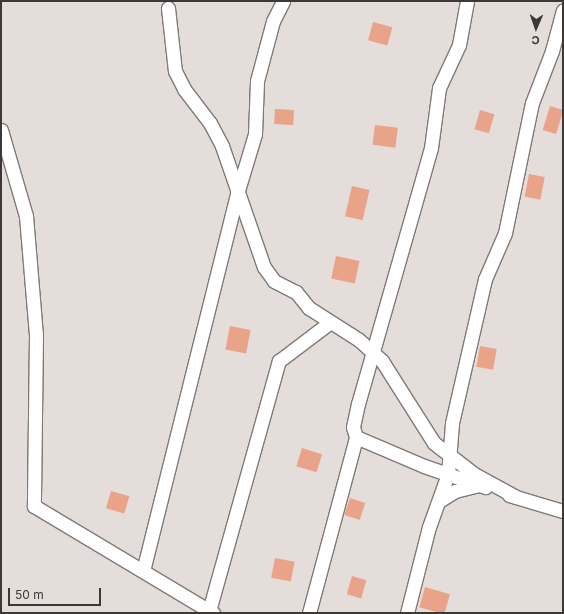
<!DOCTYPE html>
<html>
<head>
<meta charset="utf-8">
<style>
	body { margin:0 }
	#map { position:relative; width:564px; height:614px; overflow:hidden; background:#e4ddda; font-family:Inter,sans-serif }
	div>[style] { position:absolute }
	.building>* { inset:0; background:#e9a388; transform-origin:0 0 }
	.roads { filter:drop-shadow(1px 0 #807977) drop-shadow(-1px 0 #807977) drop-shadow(0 1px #807977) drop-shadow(0 -1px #807977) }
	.minor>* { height:13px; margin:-6.5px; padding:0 6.5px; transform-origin:6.5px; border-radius:6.5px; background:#fff }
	span { translate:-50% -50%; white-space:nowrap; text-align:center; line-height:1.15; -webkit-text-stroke:3.5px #e4ddda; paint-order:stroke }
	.frame { position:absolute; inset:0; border:2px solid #3b3837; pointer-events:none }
	.north { position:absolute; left:516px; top:8px; width:40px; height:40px; -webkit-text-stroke:3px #e4ddda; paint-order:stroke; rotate:182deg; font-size:11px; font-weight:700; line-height:16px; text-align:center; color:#3b3837 }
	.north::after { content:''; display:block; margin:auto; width:14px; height:18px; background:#3b3837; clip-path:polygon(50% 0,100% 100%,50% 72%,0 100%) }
	.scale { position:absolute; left:8px; top:588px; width:93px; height:18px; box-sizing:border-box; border:2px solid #3b3837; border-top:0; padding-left:5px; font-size:12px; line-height:14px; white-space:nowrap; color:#3b3837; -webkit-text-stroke:3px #e4ddda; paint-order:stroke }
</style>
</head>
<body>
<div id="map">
	<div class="building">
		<i style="left:373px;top:22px;width:20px;height:19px;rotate:15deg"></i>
		<i style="left:550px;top:106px;width:14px;height:25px;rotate:17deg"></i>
		<i style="left:275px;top:109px;width:19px;height:15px;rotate:3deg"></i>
		<i style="left:480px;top:110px;width:15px;height:20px;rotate:16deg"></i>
		<i style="left:375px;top:125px;width:23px;height:20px;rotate:7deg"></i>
		<i style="left:529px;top:174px;width:16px;height:23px;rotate:11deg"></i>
		<i style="left:352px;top:186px;width:18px;height:31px;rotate:13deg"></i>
		<i style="left:336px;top:256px;width:24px;height:23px;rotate:12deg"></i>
		<i style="left:230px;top:326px;width:21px;height:24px;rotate:11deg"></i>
		<i style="left:480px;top:346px;width:17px;height:21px;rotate:10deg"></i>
		<i style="left:302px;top:448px;width:21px;height:19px;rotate:17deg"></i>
		<i style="left:111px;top:491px;width:19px;height:18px;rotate:16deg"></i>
		<i style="left:350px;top:498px;width:16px;height:18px;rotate:18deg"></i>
		<i style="left:275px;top:558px;width:20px;height:20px;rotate:11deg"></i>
		<i style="left:352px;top:576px;width:15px;height:19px;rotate:16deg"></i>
		<i style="left:425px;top:587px;width:26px;height:21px;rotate:16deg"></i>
	</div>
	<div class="roads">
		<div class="minor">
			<i style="left:168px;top:8px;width:63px;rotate:83.7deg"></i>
			<i style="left:175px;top:71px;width:20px;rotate:63deg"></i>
			<i style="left:184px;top:89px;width:43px;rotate:52.6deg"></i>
			<i style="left:210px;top:123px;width:26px;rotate:62deg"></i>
			<i style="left:222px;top:146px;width:128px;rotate:70.9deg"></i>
			<i style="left:264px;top:267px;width:17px;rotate:54deg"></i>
			<i style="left:274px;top:281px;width:25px;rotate:27deg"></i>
			<i style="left:296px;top:292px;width:21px;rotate:51deg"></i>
			<i style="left:309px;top:308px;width:59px;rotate:32.6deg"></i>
			<i style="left:359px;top:340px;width:31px;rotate:42deg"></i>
			<i style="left:382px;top:361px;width:97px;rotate:57.6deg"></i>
			<i style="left:434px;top:443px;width:51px;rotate:37.8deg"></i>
			<i style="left:474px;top:474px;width:48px;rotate:28.7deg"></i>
			<i style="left:1px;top:130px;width:90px;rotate:73.8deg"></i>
			<i style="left:26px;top:216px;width:118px;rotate:85.2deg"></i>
			<i style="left:36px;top:334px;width:172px;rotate:90.7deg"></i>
			<i style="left:34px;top:506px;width:209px;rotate:30.9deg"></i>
			<i style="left:356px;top:437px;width:74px;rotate:23.1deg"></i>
			<i style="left:424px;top:466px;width:65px;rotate:19deg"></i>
			<i style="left:509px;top:495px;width:56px;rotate:16.5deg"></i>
			<i style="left:439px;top:501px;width:19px;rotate:-32deg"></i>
			<i style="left:455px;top:491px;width:25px;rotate:-14deg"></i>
			<i style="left:143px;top:571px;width:389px;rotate:-76deg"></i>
			<i style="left:237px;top:194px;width:63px;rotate:-73.3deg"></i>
			<i style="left:255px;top:134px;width:53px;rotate:-87.8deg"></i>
			<i style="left:257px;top:81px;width:62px;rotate:-75.1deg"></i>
			<i style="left:273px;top:21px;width:22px;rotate:-63deg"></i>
			<i style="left:209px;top:611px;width:260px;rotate:-74.4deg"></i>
			<i style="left:279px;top:361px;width:63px;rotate:-37.2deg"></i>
			<i style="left:309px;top:613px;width:182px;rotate:-75deg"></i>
			<i style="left:356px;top:437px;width:10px;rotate:-107deg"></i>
			<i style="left:353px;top:427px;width:24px;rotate:-78deg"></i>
			<i style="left:358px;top:404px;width:266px;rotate:-74.1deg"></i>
			<i style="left:431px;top:148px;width:61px;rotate:-82.4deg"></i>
			<i style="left:439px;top:88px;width:47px;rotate:-65.1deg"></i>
			<i style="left:459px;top:45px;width:45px;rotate:-79.7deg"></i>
			<i style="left:407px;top:613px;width:89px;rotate:-75.7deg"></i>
			<i style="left:429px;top:527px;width:56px;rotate:-70.3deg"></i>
			<i style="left:448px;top:474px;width:51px;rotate:-85.5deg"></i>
			<i style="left:452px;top:423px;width:148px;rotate:-77.1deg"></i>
			<i style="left:485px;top:279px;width:50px;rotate:-66.5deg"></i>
			<i style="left:505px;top:233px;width:133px;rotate:-78.3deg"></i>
			<i style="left:532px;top:103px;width:56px;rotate:-69deg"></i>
			<i style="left:552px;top:51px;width:42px;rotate:-75deg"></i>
		</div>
	</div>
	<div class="frame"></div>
	<div class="north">С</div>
	<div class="scale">50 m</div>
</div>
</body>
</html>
